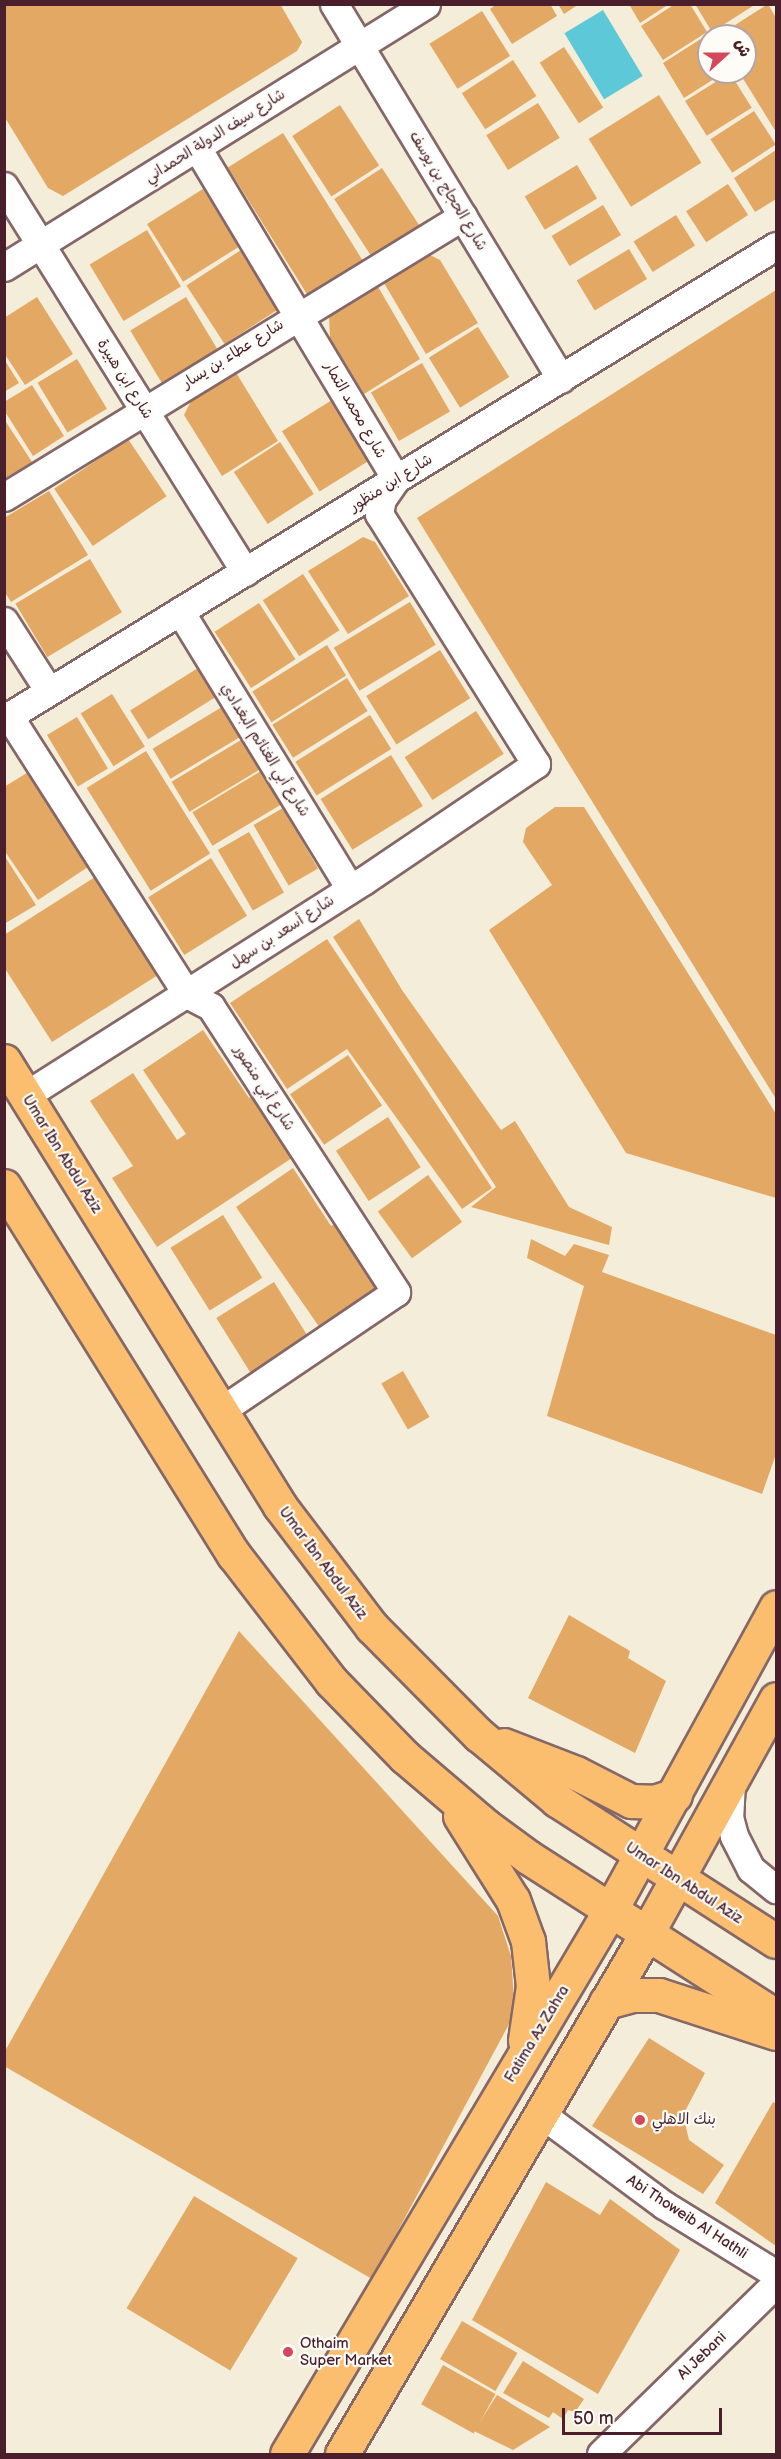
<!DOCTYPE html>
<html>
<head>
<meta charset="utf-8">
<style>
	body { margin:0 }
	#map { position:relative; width:781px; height:2459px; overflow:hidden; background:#f3edd9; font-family:"Balsamiq Sans","Playpen Sans Arabic",sans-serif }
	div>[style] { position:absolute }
	.water>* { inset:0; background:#5dc8d8; transform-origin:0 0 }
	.building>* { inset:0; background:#e2a864; transform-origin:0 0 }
	.roads { filter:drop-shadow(2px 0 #856768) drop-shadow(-2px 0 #856768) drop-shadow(0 2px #856768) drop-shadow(0 -2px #856768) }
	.minor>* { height:27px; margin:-13.5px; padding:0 13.5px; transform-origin:13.5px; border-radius:13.5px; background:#fff }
	.major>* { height:33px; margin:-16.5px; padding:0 16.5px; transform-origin:16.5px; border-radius:16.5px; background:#fbbd6e }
	.dots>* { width:16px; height:16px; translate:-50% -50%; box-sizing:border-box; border:3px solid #fdfcf7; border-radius:50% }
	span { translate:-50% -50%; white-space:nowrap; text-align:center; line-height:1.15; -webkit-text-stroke:4.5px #fdfcf7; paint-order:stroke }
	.street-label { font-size:15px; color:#4a1f2b }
	.poi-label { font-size:15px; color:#4a1f2b }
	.left { translate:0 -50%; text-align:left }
	.frame { position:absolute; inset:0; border:6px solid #4a1f2b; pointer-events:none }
	.north { position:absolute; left:697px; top:24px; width:60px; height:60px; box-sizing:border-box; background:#fdfcf7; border:2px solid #b5a4a5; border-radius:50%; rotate:69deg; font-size:16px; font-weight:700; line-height:24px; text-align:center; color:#4a1f2b }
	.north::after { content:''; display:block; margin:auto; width:21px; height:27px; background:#d1495b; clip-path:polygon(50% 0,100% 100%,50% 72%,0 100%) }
	.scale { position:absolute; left:562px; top:2408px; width:160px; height:27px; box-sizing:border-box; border:3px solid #4a1f2b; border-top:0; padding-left:8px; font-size:18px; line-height:21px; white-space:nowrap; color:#4a1f2b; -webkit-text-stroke:4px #fdfcf7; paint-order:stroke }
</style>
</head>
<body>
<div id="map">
	<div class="water">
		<i style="left:603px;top:10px;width:77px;height:45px;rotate:59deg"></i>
	</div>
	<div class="building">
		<i style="clip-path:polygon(4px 4px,280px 4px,302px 42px,297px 51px,63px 196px,48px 188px,4px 116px)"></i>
		<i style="clip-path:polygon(497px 4px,550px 4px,557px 16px,512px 44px,490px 9px)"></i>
		<i style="clip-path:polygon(558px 4px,579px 4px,564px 14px)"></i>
		<i style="clip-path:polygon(629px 4px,669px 4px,640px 23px)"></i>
		<i style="clip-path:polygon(675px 4px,690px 4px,707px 32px,663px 60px,641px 26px)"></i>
		<i style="clip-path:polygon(695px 4px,756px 4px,712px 32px)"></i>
		<i style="clip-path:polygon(768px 4px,776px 18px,776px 132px,739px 72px,745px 72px,745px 36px,718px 36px)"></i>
		<i style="left:482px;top:11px;width:53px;height:62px;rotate:58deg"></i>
		<i style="clip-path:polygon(707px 35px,709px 72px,725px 72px,684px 98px,663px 63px)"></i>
		<i style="left:564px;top:47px;width:72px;height:29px;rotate:57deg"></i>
		<i style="left:513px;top:60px;width:43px;height:61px;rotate:57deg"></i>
		<i style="left:730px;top:73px;width:41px;height:53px;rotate:58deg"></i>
		<i style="left:659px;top:95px;width:80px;height:83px;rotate:58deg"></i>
		<i style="left:538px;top:103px;width:41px;height:61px;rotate:58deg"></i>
		<i style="left:340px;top:105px;width:72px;height:57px;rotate:57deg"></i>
		<i style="left:754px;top:111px;width:40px;height:52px;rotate:57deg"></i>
		<i style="left:283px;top:133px;width:150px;height:65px;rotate:58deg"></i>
		<i style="clip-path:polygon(776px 150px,776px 199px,755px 212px,734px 178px)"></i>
		<i style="left:577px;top:165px;width:39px;height:61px;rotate:59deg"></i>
		<i style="left:382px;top:168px;width:71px;height:57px;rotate:57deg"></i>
		<i style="left:728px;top:184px;width:37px;height:50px;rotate:57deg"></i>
		<i style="left:203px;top:189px;width:68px;height:66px;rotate:58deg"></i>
		<i style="left:603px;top:205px;width:35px;height:60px;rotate:59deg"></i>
		<i style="left:676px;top:215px;width:36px;height:50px;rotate:58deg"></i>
		<i style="left:147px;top:230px;width:66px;height:67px;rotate:59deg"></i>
		<i style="left:629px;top:249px;width:35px;height:61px;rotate:59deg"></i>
		<i style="left:241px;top:250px;width:70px;height:65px;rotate:57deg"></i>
		<i style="clip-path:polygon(430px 255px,440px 260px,478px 323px,426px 354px,384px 283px)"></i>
		<i style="clip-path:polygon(377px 285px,420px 359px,364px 394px,330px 338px,329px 316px)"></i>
		<i style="clip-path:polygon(776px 290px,776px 1099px,417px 518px)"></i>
		<i style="clip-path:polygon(37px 297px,73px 354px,25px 385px,4px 353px,4px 318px)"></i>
		<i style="left:186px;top:297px;width:61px;height:65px;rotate:59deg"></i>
		<i style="left:478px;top:327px;width:59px;height:58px;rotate:58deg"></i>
		<i style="clip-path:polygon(4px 359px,19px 383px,4px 392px)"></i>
		<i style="left:77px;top:359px;width:58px;height:46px;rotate:59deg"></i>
		<i style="left:422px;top:363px;width:56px;height:59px;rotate:60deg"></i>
		<i style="clip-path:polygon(235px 371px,278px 441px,222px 476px,184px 415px,193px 397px)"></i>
		<i style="clip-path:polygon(32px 385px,64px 436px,33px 456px,4px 410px,4px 402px)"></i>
		<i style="left:332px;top:400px;width:71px;height:59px;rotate:58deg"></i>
		<i style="clip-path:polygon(4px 419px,32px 462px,4px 479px)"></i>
		<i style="left:128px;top:439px;width:69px;height:89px;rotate:56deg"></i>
		<i style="left:280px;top:442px;width:62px;height:55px;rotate:57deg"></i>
		<i style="clip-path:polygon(49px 491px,88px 555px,11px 602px,4px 591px,4px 518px)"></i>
		<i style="clip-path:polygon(363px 537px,375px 542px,409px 596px,348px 634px,308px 571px)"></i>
		<i style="left:90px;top:559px;width:62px;height:87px;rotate:59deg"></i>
		<i style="left:303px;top:574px;width:67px;height:48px;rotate:57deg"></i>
		<i style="left:410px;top:602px;width:50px;height:89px;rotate:59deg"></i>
		<i style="left:259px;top:603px;width:67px;height:53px;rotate:57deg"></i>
		<i style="left:327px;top:645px;width:36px;height:88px;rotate:58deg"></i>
		<i style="left:440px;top:650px;width:57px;height:87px;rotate:58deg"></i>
		<i style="left:198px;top:668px;width:34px;height:80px;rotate:58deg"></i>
		<i style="left:347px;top:678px;width:39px;height:88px;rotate:58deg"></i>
		<i style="left:112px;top:694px;width:62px;height:37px;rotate:58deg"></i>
		<i style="left:222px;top:707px;width:35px;height:81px;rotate:59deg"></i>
		<i style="left:476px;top:711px;width:51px;height:85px;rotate:57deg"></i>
		<i style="left:370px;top:715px;width:40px;height:88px;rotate:58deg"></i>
		<i style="left:77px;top:717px;width:60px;height:35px;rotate:59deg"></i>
		<i style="left:241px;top:740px;width:35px;height:81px;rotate:59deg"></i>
		<i style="left:146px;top:751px;width:121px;height:70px;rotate:58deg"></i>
		<i style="left:391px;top:755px;width:60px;height:83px;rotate:58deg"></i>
		<i style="clip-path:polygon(30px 771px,91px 865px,38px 900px,4px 850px,4px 787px)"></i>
		<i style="left:261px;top:771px;width:39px;height:80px;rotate:59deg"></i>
		<i style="clip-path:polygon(555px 807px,584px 807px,776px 1114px,776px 1198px,626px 1153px,489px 930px,552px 885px,523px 842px,526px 828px)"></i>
		<i style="left:283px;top:808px;width:70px;height:34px;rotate:60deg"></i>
		<i style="left:249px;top:832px;width:70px;height:36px;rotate:60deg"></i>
		<i style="clip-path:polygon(4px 855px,36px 905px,4px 924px)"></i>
		<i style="left:211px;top:858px;width:68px;height:74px;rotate:58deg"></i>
		<i style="clip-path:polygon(95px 877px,158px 975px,52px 1042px,4px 967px,4px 935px)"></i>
		<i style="clip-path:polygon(359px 919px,402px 990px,501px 1130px,515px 1121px,569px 1207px,612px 1227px,609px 1245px,471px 1207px,496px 1187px,333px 937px)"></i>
		<i style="clip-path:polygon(327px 939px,492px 1188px,462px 1209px,347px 1049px,287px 1089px,230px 1003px)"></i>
		<i style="clip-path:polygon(203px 1030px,249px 1098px,253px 1095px,292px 1158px,157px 1247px,112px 1178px,133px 1166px,90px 1101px,133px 1073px,177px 1140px,186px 1134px,143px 1070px)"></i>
		<i style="left:348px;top:1055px;width:61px;height:70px;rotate:56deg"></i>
		<i style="left:388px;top:1117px;width:60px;height:62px;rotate:57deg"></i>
		<i style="clip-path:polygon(293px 1168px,331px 1226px,336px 1223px,380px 1288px,320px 1328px,236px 1207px)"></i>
		<i style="left:428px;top:1175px;width:58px;height:62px;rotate:54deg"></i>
		<i style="left:223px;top:1215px;width:74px;height:62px;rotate:58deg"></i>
		<i style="clip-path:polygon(531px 1239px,565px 1256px,574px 1244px,609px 1255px,602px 1272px,776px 1335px,776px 1454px,762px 1494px,547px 1416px,584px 1286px,527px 1258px)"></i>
		<i style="left:274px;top:1282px;width:73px;height:68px;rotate:58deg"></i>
		<i style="left:403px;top:1371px;width:53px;height:25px;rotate:60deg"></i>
		<i style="clip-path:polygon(569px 1615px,630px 1651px,628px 1658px,666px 1681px,635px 1753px,528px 1698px)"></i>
		<i style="clip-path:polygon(239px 1631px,498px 1916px,511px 1956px,515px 2013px,372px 2279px,4px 2066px,4px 2053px)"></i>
		<i style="clip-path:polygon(649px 2038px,705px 2073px,683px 2115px,689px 2140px,724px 2165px,703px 2194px,592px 2126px)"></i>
		<i style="clip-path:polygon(773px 2102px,776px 2104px,776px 2246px,715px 2203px)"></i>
		<i style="clip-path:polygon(546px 2182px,600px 2215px,610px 2199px,680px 2250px,598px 2394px,472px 2320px)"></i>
		<i style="left:194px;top:2196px;width:121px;height:131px;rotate:31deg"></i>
		<i style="left:462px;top:2321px;width:64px;height:44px;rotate:30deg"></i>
		<i style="clip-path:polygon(523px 2361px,584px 2399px,575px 2412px,568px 2410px,563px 2419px,553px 2412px,549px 2418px,503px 2393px)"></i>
		<i style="left:443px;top:2365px;width:60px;height:45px;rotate:29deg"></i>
		<i style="clip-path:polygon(497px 2395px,550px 2427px,513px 2450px,474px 2431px)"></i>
	</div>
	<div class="roads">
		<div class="minor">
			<i style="left:334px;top:4px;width:438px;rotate:58.8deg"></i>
			<i style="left:4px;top:186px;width:455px;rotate:58deg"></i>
			<i style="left:4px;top:267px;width:497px;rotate:-31.9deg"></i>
			<i style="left:4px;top:497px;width:538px;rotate:-31.47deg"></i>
			<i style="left:180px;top:611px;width:325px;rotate:58.5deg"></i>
			<i style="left:4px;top:621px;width:83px;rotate:57.3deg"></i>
			<i style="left:9px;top:716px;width:330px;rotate:57.4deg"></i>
			<i style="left:187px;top:994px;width:27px;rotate:28deg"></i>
			<i style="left:211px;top:1007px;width:340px;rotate:57deg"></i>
			<i style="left:396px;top:1292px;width:212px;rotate:145.9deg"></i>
			<i style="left:4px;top:719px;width:905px;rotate:-31.5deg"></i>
			<i style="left:26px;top:1095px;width:399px;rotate:-32.4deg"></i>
			<i style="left:363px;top:881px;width:209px;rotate:-34.1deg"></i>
			<i style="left:536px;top:764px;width:295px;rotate:-122.1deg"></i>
			<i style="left:379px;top:514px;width:15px;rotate:-79deg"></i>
			<i style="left:382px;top:499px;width:24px;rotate:-55deg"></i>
			<i style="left:396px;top:479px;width:386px;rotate:-121deg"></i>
			<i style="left:731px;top:1782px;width:35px;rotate:93deg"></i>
			<i style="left:729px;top:1817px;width:20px;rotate:75deg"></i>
			<i style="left:734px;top:1836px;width:37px;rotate:63deg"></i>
			<i style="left:751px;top:1869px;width:32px;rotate:39deg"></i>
			<i style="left:541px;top:2114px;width:153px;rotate:36.5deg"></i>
			<i style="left:664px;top:2205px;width:132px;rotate:31.6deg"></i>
			<i style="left:601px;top:2454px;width:245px;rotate:-44.3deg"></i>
		</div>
		<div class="major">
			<i style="left:4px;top:1061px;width:524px;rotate:58.19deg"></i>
			<i style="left:280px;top:1506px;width:152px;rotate:52.8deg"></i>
			<i style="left:372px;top:1627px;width:152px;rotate:45.3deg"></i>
			<i style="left:479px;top:1735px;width:102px;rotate:39.8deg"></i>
			<i style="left:557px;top:1800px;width:260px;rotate:32.8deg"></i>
			<i style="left:4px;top:1186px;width:435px;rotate:58.1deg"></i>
			<i style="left:234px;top:1555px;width:159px;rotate:52.4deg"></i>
			<i style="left:331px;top:1681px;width:106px;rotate:45.8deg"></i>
			<i style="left:405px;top:1757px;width:106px;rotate:40.4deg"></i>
			<i style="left:486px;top:1826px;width:52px;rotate:36.4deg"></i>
			<i style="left:528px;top:1857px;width:295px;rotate:32.7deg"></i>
			<i style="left:504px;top:1745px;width:77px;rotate:21.3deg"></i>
			<i style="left:576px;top:1773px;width:62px;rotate:27deg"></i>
			<i style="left:631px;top:1801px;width:23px;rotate:2deg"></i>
			<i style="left:654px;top:1802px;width:22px;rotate:-18deg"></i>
			<i style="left:460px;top:1816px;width:99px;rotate:57.8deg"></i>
			<i style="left:513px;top:1900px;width:44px;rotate:69.9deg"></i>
			<i style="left:528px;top:1941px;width:45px;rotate:83.7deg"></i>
			<i style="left:533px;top:1986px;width:55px;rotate:98.4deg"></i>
			<i style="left:606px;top:2002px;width:28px;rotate:-15deg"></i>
			<i style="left:633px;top:1995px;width:26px"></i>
			<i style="left:659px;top:1995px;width:123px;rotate:18deg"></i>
			<i style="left:287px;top:2454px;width:634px;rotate:-59.27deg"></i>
			<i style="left:611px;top:1909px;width:344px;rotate:-61.3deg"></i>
			<i style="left:342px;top:2454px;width:604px;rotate:-59.65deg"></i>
			<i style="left:647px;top:1933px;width:267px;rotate:-61.1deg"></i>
		</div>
	</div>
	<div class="dots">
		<i style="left:640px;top:2120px;background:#d1495b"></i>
		<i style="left:288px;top:2352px;background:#d1495b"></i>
	</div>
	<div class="street-label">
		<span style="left:215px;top:136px;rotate:-32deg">شارع سيف الدولة الحمداني</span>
		<span style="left:448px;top:191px;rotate:59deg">شارع الحجاج بن يوسف</span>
		<span style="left:233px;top:354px;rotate:-32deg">شارع عطاء بن يسار</span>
		<span style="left:125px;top:379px;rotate:58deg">شارع ابن هبيرة</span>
		<span style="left:355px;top:410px;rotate:60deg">شارع محمد التمار</span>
		<span style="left:391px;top:483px;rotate:-32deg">شارع ابن منظور</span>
		<span style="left:265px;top:750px;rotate:58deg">شارع أبي الغنائم البغدادي</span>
		<span style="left:282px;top:932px;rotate:-33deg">شارع أسعد بن سهل</span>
		<span style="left:264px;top:1088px;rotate:57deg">شارع أبي منصور</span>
		<span style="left:62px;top:1154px;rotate:58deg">Umar Ibn Abdul Aziz</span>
		<span style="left:323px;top:1563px;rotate:53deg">Umar Ibn Abdul Aziz</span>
		<span style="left:684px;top:1883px;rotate:33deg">Umar Ibn Abdul Aziz</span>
		<span style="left:537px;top:2034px;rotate:-59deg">Fatima Az Zahra</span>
		<span style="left:687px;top:2217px;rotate:33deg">Abi Thoweib Al Hathli</span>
		<span style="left:702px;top:2356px;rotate:-44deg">Al Jebani</span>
	</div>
	<div class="poi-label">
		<span class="left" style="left:652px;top:2120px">بنك الاهلي</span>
		<span class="left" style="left:300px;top:2352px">Othaim<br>Super Market</span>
	</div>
	<div class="frame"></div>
	<div class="north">ش</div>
	<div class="scale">50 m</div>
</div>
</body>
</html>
